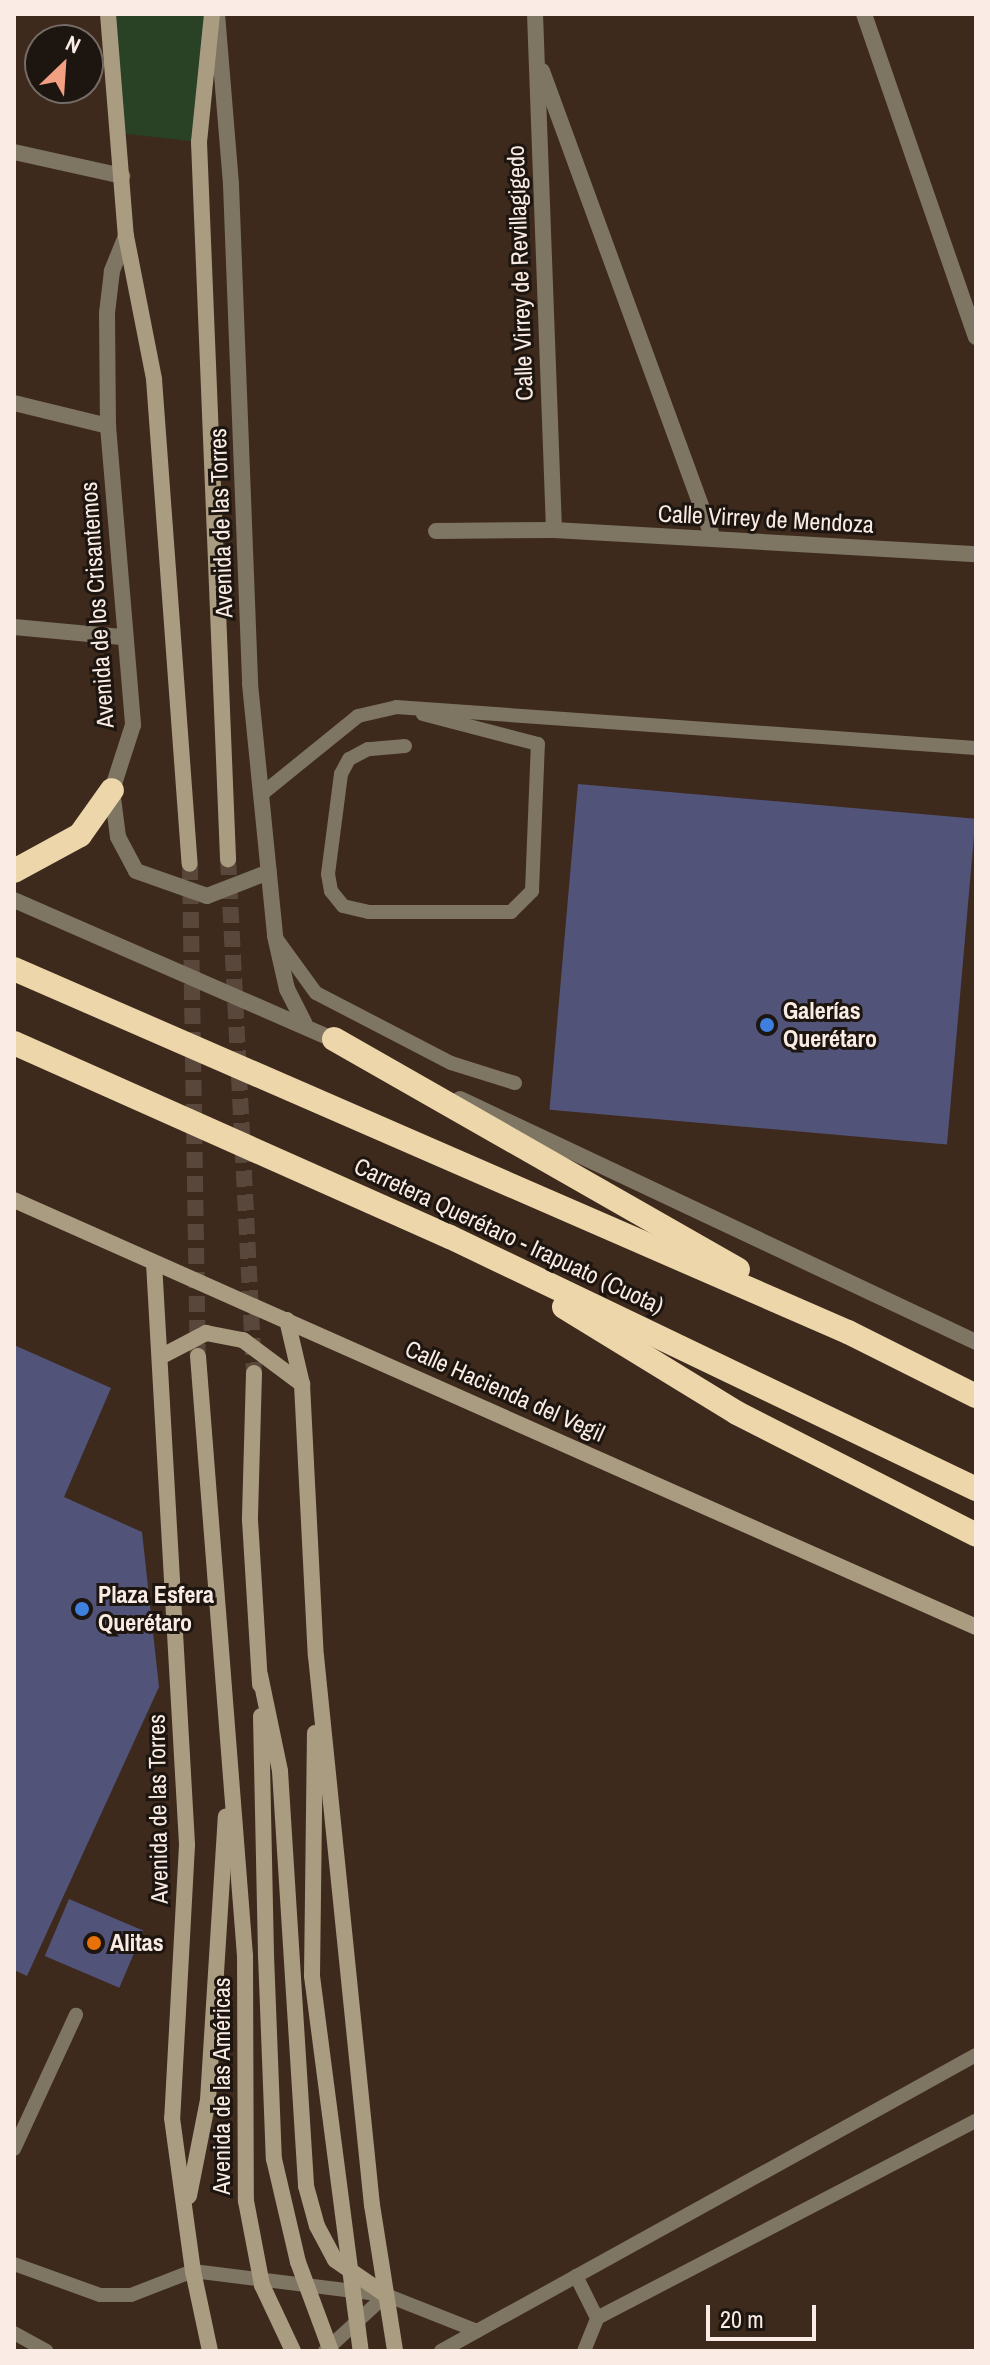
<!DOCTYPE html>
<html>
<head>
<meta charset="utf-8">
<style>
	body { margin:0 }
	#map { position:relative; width:990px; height:2365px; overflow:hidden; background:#3d2a1d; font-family:"Archivo Narrow",sans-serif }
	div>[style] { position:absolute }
	.green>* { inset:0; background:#294124 }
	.building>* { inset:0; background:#525379; transform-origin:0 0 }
	.secondary-tunnel>* { height:16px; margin-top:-8px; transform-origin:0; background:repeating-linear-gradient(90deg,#59473b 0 16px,transparent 0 24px) }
	.lane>* { height:14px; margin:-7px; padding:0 7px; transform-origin:7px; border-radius:7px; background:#7e7563 }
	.street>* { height:16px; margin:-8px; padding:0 8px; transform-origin:8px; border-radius:8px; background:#7e7563 }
	.secondary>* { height:16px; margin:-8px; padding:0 8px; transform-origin:8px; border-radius:8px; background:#aa9c80 }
	.highway>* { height:24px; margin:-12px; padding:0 12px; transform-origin:12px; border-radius:12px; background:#ecd6aa }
	.secondary-bridge>* { height:16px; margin:-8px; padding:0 8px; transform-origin:8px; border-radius:8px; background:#aa9c80 }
	.dots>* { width:22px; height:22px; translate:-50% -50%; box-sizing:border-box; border:4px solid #1d150f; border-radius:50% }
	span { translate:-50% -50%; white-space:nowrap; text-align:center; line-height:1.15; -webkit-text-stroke:6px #1d150f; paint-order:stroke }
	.street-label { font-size:24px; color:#faece4 }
	.poi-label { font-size:24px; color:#faece4; font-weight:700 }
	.left { translate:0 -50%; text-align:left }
	.frame { position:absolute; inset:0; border:16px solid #faece4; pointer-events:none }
	.north { position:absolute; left:24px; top:24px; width:80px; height:80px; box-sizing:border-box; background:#1d150f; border:2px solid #756b64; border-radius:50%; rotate:25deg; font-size:22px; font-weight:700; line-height:32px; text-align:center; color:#faece4 }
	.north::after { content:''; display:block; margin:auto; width:28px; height:36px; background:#f39f82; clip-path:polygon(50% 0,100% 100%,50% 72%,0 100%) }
	.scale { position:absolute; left:706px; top:2305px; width:110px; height:36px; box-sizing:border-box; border:4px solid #faece4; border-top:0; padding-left:10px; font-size:24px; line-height:28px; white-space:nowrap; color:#faece4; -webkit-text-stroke:6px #1d150f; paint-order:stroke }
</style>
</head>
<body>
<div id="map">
	<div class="green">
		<i style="clip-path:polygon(108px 14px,212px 14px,199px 142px,118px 133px)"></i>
	</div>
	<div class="building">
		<i style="left:578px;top:784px;width:399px;height:327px;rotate:5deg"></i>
		<i style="clip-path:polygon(14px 1345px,111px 1388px,64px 1497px,142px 1532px,159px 1687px,27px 1976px,14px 1970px)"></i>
		<i style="left:69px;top:1899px;width:81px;height:62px;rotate:23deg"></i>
	</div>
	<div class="secondary-tunnel">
		<i style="left:228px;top:859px;width:515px;rotate:87.1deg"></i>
		<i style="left:190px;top:864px;width:492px;rotate:89.1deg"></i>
	</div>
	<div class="lane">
		<i style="left:405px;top:746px;width:37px;rotate:175deg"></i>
		<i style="left:368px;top:749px;width:21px;rotate:152deg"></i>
		<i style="left:349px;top:759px;width:17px;rotate:118deg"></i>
		<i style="left:341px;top:774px;width:101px;rotate:97.4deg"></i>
		<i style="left:328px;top:874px;width:17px;rotate:80deg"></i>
		<i style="left:331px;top:891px;width:19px;rotate:51deg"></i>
		<i style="left:343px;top:906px;width:27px;rotate:13deg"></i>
		<i style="left:369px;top:912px;width:142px"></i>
		<i style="left:511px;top:912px;width:30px;rotate:-45deg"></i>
		<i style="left:532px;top:891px;width:147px;rotate:-87.7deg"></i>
		<i style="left:538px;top:744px;width:119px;rotate:-165.4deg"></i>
		<i style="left:263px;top:793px;width:122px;rotate:-39deg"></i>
		<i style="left:358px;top:716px;width:39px;rotate:-13deg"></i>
		<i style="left:396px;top:707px;width:581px;rotate:4.04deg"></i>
		<i style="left:276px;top:938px;width:68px;rotate:54deg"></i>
		<i style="left:316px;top:993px;width:152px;rotate:27.4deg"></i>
		<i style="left:451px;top:1063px;width:67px;rotate:17.4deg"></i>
		<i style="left:14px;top:2149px;width:148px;rotate:-65.2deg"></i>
		<i style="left:14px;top:2264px;width:91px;rotate:19.8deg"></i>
		<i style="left:100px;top:2295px;width:31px"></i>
		<i style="left:131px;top:2295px;width:66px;rotate:-21.2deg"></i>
		<i style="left:193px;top:2271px;width:194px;rotate:7.1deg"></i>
		<i style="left:386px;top:2295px;width:98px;rotate:21.6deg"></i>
		<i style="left:576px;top:2276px;width:47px;rotate:63.4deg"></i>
		<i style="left:14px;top:2333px;width:37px;rotate:29deg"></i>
		<i style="left:325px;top:2351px;width:83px;rotate:-42.6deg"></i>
		<i style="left:441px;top:2351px;width:611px;rotate:-28.95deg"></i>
		<i style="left:584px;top:2351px;width:35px;rotate:-68deg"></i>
		<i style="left:597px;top:2318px;width:427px;rotate:-27.5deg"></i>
	</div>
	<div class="street">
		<i style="left:217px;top:14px;width:172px;rotate:85.3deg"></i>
		<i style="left:231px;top:185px;width:499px;rotate:87.8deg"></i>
		<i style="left:250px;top:684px;width:253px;rotate:84.3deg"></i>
		<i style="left:275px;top:936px;width:54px;rotate:77.2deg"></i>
		<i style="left:287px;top:989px;width:38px;rotate:63deg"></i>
		<i style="left:535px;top:14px;width:516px;rotate:87.89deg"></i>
		<i style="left:864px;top:14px;width:342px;rotate:70.9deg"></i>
		<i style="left:542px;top:71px;width:498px;rotate:69.9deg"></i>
		<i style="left:14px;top:152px;width:111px;rotate:12.5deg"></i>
		<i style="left:126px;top:236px;width:38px;rotate:112deg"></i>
		<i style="left:112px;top:271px;width:42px;rotate:96.8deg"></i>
		<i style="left:107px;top:313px;width:113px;rotate:89.5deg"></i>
		<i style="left:108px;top:426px;width:300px;rotate:85.2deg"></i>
		<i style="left:133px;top:725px;width:68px;rotate:107.9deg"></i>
		<i style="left:112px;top:790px;width:47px;rotate:82.7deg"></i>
		<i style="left:118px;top:837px;width:38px;rotate:62deg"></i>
		<i style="left:136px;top:871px;width:75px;rotate:19.4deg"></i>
		<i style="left:207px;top:896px;width:66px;rotate:-21.2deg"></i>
		<i style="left:14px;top:403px;width:97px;rotate:13.7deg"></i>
		<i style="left:436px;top:531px;width:118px;rotate:-0.5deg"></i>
		<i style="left:554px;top:530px;width:423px;rotate:3.3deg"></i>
		<i style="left:14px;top:627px;width:108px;rotate:5.3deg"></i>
		<i style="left:14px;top:900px;width:357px;rotate:23.6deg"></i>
		<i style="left:460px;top:1099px;width:570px;rotate:25.22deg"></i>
	</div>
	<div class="secondary">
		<i style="left:108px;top:14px;width:223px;rotate:85.4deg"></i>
		<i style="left:126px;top:236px;width:146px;rotate:78.9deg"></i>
		<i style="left:154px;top:379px;width:486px;rotate:85.8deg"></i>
		<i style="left:212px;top:14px;width:129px;rotate:95.8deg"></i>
		<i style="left:199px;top:142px;width:718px;rotate:87.68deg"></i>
		<i style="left:14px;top:1200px;width:1053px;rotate:23.93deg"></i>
		<i style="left:154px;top:1263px;width:583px;rotate:86.75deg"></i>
		<i style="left:187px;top:1845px;width:273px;rotate:93.1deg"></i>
		<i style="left:172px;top:2118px;width:154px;rotate:82.2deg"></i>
		<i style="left:193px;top:2271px;width:82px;rotate:78deg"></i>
		<i style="left:287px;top:1320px;width:66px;rotate:76.8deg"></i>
		<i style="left:302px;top:1384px;width:272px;rotate:87.1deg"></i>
		<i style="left:316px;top:1656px;width:552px;rotate:84.18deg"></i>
		<i style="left:372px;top:2205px;width:148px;rotate:81deg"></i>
		<i style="left:162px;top:1356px;width:50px;rotate:-27.6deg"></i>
		<i style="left:206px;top:1333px;width:38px;rotate:11deg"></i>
		<i style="left:243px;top:1340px;width:74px;rotate:36.7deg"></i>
		<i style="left:198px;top:1356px;width:602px;rotate:85.52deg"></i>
		<i style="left:254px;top:1373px;width:147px;rotate:91.6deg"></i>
		<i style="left:250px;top:1520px;width:165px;rotate:86.5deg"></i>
		<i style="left:260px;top:1675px;width:98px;rotate:78.2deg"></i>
		<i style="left:280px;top:1771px;width:416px;rotate:86.4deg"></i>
		<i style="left:306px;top:2186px;width:41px;rotate:74.6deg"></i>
		<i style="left:317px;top:2226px;width:38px;rotate:62deg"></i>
		<i style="left:335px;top:2260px;width:62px;rotate:34.5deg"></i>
		<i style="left:261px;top:1716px;width:239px;rotate:88.8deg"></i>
		<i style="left:312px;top:1976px;width:243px;rotate:-89.3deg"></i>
		<i style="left:189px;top:2196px;width:98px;rotate:-78.8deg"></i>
		<i style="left:208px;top:2100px;width:284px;rotate:-86.4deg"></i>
	</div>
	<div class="highway">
		<i style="left:14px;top:871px;width:75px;rotate:-28.6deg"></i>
		<i style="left:80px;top:835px;width:55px;rotate:-54.6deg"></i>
		<i style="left:14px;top:969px;width:910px;rotate:23.52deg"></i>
		<i style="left:848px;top:1332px;width:143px;rotate:26.6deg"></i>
		<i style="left:334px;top:1039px;width:465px;rotate:29.7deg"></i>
		<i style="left:14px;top:1043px;width:477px;rotate:24deg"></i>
		<i style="left:450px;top:1237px;width:583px;rotate:25.6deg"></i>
		<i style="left:564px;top:1307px;width:203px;rotate:31.5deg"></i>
		<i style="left:737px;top:1413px;width:268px;rotate:27deg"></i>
	</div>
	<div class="secondary-bridge">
		<i style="left:266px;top:1955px;width:204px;rotate:87.8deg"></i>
		<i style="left:274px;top:2159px;width:106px;rotate:76.9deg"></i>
		<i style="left:298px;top:2262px;width:95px;rotate:69.7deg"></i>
		<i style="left:245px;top:1956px;width:245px;rotate:89.8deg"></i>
		<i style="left:246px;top:2201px;width:86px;rotate:79.2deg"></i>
		<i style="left:262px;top:2285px;width:73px;rotate:64.8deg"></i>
		<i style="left:312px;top:1976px;width:378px;rotate:82.6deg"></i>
	</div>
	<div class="dots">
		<i style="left:767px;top:1025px;background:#3f7fe0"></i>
		<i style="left:82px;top:1609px;background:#3f7fe0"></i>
		<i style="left:94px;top:1943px;background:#e8710a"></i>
	</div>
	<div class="street-label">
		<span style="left:520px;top:273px;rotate:-92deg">Calle Virrey de Revillagigedo</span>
		<span style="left:766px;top:519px;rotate:3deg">Calle Virrey de Mendoza</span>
		<span style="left:221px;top:523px;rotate:-92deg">Avenida de las Torres</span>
		<span style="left:97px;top:605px;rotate:-94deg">Avenida de los Crisantemos</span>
		<span style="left:509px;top:1236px;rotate:25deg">Carretera Querétaro - Irapuato (Cuota)</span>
		<span style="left:505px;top:1391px;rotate:24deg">Calle Hacienda del Vegil</span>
		<span style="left:158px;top:1809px;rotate:-91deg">Avenida de las Torres</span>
		<span style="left:222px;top:2086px;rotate:-90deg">Avenida de las Américas</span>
	</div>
	<div class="poi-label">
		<span class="left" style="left:783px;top:1025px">Galerías<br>Querétaro</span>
		<span class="left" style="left:98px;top:1609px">Plaza Esfera<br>Querétaro</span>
		<span class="left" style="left:110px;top:1943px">Alitas</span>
	</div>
	<div class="frame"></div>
	<div class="north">N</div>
	<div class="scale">20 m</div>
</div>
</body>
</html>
